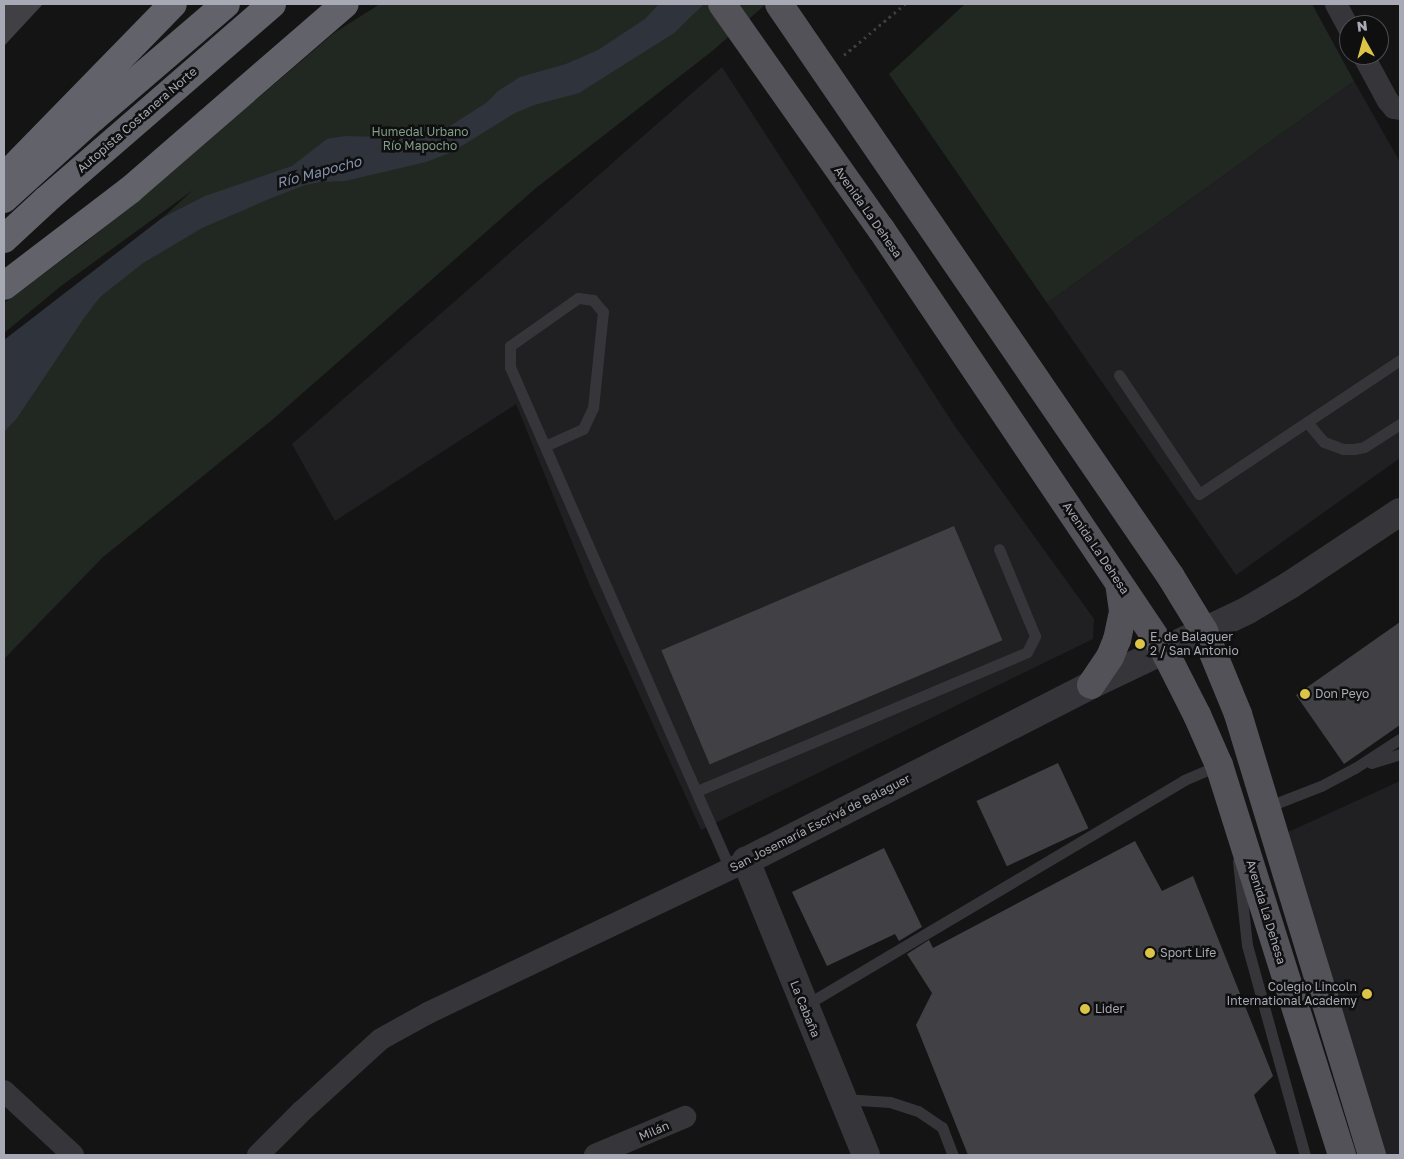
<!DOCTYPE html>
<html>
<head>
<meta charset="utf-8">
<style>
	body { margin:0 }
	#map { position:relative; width:1404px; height:1159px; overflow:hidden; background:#141415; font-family:"Golos Text",sans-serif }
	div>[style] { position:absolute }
	.built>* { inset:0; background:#202022 }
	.green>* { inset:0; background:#212822 }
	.water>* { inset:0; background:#2f343c }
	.building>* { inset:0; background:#414145; transform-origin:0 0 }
	.path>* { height:3px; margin-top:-1.5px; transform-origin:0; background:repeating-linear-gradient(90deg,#3c3c41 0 2.5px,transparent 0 6.5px) }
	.service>* { height:11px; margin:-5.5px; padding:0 5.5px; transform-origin:5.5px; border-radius:5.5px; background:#36353a }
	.minor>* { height:22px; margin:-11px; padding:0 11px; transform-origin:11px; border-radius:11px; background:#36353a }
	.tertiary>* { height:28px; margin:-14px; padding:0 14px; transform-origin:14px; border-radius:14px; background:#36353a }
	.primary>* { height:28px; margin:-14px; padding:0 14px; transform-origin:14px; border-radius:14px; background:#525258 }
	.motorway>* { height:28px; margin:-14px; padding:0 14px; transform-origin:14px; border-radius:14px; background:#62636a }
	.dots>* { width:14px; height:14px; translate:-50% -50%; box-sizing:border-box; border:2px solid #0f0f10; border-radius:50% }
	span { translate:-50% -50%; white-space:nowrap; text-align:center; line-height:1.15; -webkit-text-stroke:5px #0f0f10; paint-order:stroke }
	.street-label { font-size:12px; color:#a7a9b4 }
	.park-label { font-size:12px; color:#819d88 }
	.poi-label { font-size:12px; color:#a7a9b4 }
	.left { translate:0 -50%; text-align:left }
	.right { translate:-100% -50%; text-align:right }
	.water-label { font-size:14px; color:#8290ab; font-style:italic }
	.frame { position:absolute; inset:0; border:5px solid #a7a9b4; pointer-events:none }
	.north { position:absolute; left:1339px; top:15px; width:50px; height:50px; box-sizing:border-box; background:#0f0f10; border:1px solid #4c4d52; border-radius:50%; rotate:353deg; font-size:14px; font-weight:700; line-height:20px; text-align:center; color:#a7a9b4 }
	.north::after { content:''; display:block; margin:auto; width:18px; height:22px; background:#dbc446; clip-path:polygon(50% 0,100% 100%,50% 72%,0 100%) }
</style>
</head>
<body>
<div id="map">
	<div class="built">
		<i style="clip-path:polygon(722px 67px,954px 425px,1094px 619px,1093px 639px,701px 830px,590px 586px,516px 404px,335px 521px,292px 444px)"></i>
		<i style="clip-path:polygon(1354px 81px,1400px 162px,1400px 458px,1236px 575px,1047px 303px)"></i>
		<i style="clip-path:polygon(1400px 781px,1400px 1155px,1382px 1155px,1286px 833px)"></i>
	</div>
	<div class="green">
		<i style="clip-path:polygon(380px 4px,766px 4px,711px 52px,536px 188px,272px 420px,103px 557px,4px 659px,4px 349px,148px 231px,193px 190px,61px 286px,4px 333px,4px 303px,85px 243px,167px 176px,334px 33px)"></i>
		<i style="clip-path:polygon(965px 4px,1312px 4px,1354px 81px,1047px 303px,889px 74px)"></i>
	</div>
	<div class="water">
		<i style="clip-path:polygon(659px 4px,704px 4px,674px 33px,579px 93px,534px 105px,515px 113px,452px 152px,426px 162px,345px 181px,320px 182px,305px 185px,269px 199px,202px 228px,143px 263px,100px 297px,84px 318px,17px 418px,4px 432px,4px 340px,162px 218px,205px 196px,292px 166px,327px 139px,345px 136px,416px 138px,436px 135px,486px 103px,498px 91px,520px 77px,566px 64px,598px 50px,645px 19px)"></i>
	</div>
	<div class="building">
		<i style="clip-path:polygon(4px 4px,43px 4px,4px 46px)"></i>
		<i style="left:954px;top:526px;width:124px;height:318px;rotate:67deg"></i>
		<i style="clip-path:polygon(1400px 622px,1400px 725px,1344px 764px,1296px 695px)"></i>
		<i style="left:1058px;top:763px;width:72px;height:90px;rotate:65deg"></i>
		<i style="clip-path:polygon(1135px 841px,1162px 891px,1193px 876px,1273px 1076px,1254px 1095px,1277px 1155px,968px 1155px,916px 1025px,932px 993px,907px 954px,929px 940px,933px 948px)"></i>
		<i style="clip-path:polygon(884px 848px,922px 927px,899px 941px,895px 934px,827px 966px,792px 892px)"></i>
	</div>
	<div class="path">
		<i style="left:844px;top:55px;width:80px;rotate:-39.9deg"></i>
	</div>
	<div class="service">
		<i style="left:1119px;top:375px;width:143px;rotate:56.1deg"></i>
		<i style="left:1199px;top:494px;width:242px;rotate:-33.7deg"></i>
		<i style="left:1307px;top:422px;width:26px;rotate:50deg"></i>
		<i style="left:1324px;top:442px;width:20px;rotate:20deg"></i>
		<i style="left:1343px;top:449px;width:11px"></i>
		<i style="left:1354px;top:449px;width:10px;rotate:-11deg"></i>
		<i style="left:1364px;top:447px;width:43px;rotate:-32.6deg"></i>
		<i style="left:545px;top:446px;width:42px;rotate:-24.1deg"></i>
		<i style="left:583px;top:429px;width:23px;rotate:-65deg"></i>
		<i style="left:593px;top:408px;width:97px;rotate:-84.1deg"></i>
		<i style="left:603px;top:312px;width:16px;rotate:-130deg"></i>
		<i style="left:593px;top:300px;width:15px;rotate:-172deg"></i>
		<i style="left:578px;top:298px;width:83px;rotate:144.8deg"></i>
		<i style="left:510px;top:346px;width:21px;rotate:90deg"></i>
		<i style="left:510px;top:367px;width:548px;rotate:66.33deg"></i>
		<i style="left:1371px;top:763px;width:30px;rotate:-17deg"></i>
		<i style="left:697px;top:791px;width:358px;rotate:-22.8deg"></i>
		<i style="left:1027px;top:652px;width:18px;rotate:-63deg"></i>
		<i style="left:1035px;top:636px;width:94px;rotate:-112.5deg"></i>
		<i style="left:1267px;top:807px;width:58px;rotate:-21.3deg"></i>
		<i style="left:1321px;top:786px;width:38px;rotate:-28deg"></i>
		<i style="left:1355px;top:768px;width:54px;rotate:-32.8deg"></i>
		<i style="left:1238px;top:861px;width:84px;rotate:83.9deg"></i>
		<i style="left:1247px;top:945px;width:218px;rotate:74.6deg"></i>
		<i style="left:804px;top:1006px;width:442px;rotate:-30.7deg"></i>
		<i style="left:1184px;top:780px;width:38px;rotate:-23deg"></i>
		<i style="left:843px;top:1099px;width:47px;rotate:3.7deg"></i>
		<i style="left:890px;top:1102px;width:29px;rotate:18deg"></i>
		<i style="left:918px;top:1111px;width:29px;rotate:34deg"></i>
		<i style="left:942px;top:1127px;width:30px;rotate:69deg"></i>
	</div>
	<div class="minor">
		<i style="left:1336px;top:4px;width:27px;rotate:62deg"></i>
		<i style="left:1363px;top:55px;width:52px;rotate:61.5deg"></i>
		<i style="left:1388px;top:101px;width:9px;rotate:49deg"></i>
		<i style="left:1394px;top:108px;width:6px;rotate:9deg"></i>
		<i style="left:4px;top:1091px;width:94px;rotate:42.8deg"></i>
		<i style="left:258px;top:1155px;width:61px;rotate:-45deg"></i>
		<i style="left:301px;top:1112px;width:108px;rotate:-42.4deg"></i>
		<i style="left:381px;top:1039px;width:54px;rotate:-29deg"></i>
		<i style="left:428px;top:1013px;width:352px;rotate:-25.5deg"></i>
		<i style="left:595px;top:1155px;width:98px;rotate:-22.9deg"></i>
	</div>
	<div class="tertiary">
		<i style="left:866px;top:1155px;width:318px;rotate:-112.2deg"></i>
		<i style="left:746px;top:861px;width:387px;rotate:-27deg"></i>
		<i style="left:1091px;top:685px;width:174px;rotate:-25.5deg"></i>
		<i style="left:1248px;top:610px;width:49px;rotate:-30.8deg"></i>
		<i style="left:1290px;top:585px;width:132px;rotate:-33.6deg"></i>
	</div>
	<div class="primary">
		<i style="left:722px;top:4px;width:276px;rotate:54.8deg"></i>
		<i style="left:881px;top:229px;width:507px;rotate:56.09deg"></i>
		<i style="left:1164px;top:650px;width:73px;rotate:63.1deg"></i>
		<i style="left:1197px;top:715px;width:55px;rotate:66.3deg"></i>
		<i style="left:1219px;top:765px;width:409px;rotate:72.5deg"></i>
		<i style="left:779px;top:4px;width:694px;rotate:55.62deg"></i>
		<i style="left:1171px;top:577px;width:63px;rotate:58.6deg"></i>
		<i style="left:1204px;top:631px;width:90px;rotate:67.7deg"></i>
		<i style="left:1238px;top:714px;width:461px;rotate:73.1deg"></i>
		<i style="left:1091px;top:685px;width:34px;rotate:-56deg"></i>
		<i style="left:1110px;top:657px;width:18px;rotate:-68deg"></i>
		<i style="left:1117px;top:640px;width:30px;rotate:-78deg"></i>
		<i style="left:1123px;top:611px;width:27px;rotate:-98deg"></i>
	</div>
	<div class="motorway">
		<i style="left:10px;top:171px;width:233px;rotate:-45.7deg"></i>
		<i style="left:4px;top:199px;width:120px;rotate:-42.3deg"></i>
		<i style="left:93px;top:118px;width:175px;rotate:-40.6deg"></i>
		<i style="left:4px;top:239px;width:57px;rotate:-42.9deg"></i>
		<i style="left:46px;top:200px;width:299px;rotate:-40.9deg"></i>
		<i style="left:4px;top:286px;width:158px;rotate:-37.3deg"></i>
		<i style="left:130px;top:190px;width:284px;rotate:-40.9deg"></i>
	</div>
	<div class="dots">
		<i style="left:1140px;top:644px;background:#dbc446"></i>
		<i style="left:1305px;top:694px;background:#dbc446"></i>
		<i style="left:1150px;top:953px;background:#dbc446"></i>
		<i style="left:1367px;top:994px;background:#dbc446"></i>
		<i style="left:1085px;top:1009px;background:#dbc446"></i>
	</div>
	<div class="street-label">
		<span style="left:137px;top:120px;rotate:-41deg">Autopista Costanera Norte</span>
		<span style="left:868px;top:212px;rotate:55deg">Avenida La Dehesa</span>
		<span style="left:1096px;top:548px;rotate:56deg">Avenida La Dehesa</span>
		<span style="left:820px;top:823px;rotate:-27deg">San Josemaría Escrivá de Balaguer</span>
		<span style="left:1266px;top:912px;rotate:73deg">Avenida La Dehesa</span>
		<span style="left:805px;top:1009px;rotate:68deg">La Cabaña</span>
		<span style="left:654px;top:1131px;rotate:-23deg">Milán</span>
	</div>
	<div class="park-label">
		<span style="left:420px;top:139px">Humedal Urbano<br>Río Mapocho</span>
	</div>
	<div class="poi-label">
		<span class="left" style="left:1150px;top:644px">E. de Balaguer<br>2 / San Antonio</span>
		<span class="left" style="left:1315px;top:694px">Don Peyo</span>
		<span class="left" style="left:1160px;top:953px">Sport Life</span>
		<span class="right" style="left:1357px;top:994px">Colegio Lincoln<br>International Academy</span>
		<span class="left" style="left:1095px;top:1009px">Lider</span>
	</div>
	<div class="water-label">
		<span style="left:319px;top:172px;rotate:-15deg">Río Mapocho</span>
	</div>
	<div class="frame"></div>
	<div class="north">N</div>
</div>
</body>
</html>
